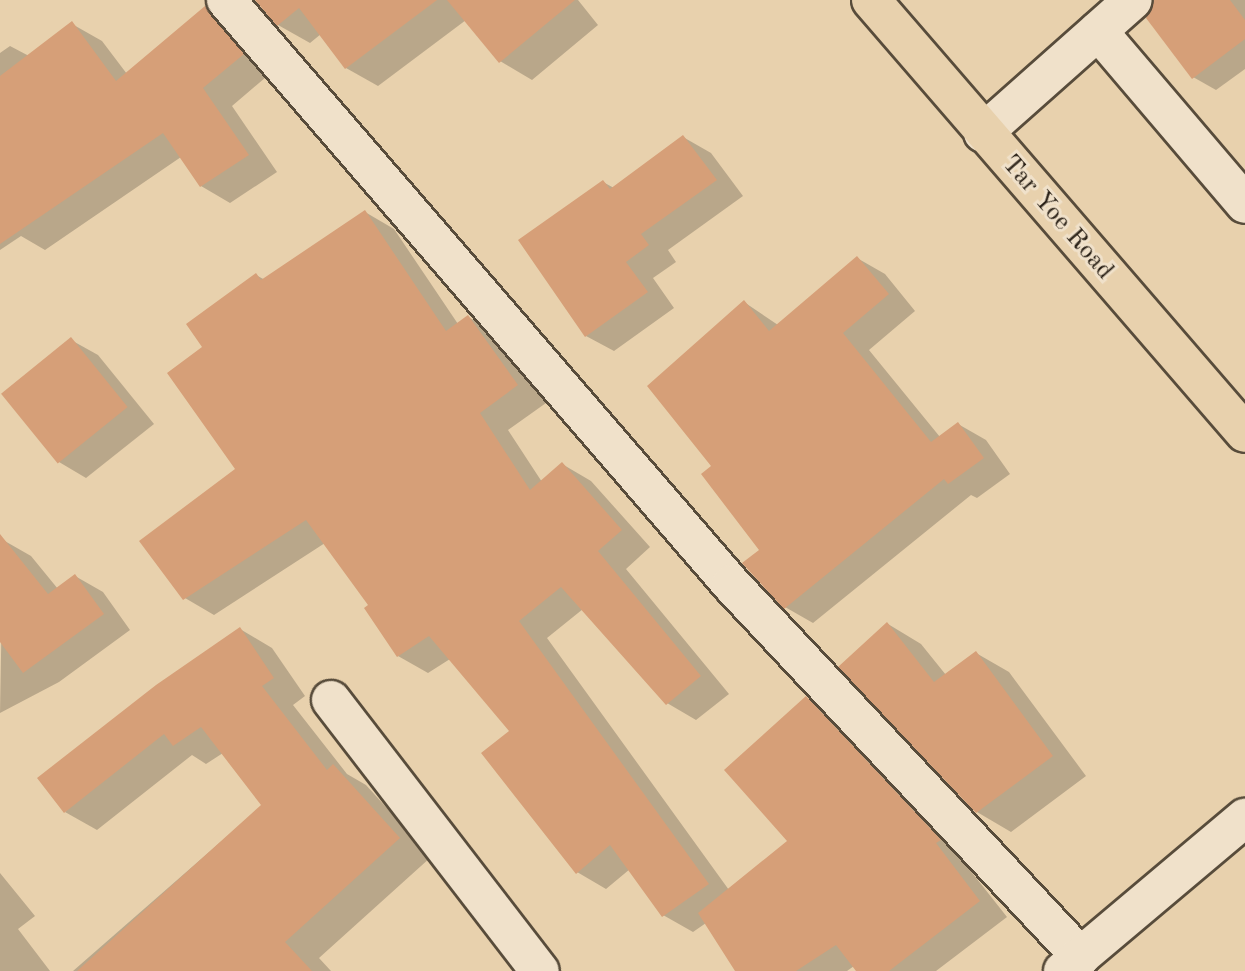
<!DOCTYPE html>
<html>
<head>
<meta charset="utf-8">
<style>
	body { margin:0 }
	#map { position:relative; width:1245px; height:971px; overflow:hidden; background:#e8d1ad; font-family:"Old Standard TT",serif }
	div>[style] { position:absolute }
	.shadow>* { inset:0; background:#0003 }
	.building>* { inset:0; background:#d69f78; transform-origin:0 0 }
	.roads { filter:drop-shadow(2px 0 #584c3b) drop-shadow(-2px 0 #584c3b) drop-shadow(0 2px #584c3b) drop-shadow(0 -2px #584c3b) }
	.minor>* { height:38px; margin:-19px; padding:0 19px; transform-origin:19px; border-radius:19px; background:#f0e1ca }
	.major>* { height:38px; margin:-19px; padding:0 19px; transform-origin:19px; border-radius:19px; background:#e8d1ad }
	span { translate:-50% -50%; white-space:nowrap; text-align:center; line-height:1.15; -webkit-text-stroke:6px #f0e1ca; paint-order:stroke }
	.street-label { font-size:26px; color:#281f15 }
</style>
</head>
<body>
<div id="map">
	<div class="shadow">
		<i style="clip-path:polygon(256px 0,578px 0,598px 25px,532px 80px,500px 61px,466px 20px,378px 86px,346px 68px,321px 34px,310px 43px,278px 25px)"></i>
		<i style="clip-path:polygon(1170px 0,1245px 0,1245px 69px,1216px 90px,1193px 77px)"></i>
		<i style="clip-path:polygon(205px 8px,235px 25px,272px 72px,232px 106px,277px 172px,230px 203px,201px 186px,181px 157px,45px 250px,21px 236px,0 250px,0 53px,10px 46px,29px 56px,72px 24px,102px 41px,127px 74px)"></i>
		<i style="clip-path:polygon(683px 137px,711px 153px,743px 196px,668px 250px,676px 262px,653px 278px,674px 308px,614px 351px,586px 336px,603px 182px,614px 188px)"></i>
		<i style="clip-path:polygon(365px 212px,394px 229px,458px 324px,468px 317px,498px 334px,546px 403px,508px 430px,542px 482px,562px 464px,591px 481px,650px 547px,626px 569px,729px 694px,696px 720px,667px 703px,583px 609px,547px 638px,729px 890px,790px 841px,806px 698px,834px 714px,967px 856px,962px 860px,1007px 917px,936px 971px,858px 971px,854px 966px,847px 971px,738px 971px,706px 923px,693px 932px,663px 915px,630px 869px,606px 889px,577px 872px,511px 731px,450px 659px,428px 673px,398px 656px,366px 608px,371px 605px,325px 543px,214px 615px,185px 598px,238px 469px,205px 348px,256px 275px,265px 280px)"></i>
		<i style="clip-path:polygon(857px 258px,885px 274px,915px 311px,869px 350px,940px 437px,958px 424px,986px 440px,1010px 474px,977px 498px,971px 495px,813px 623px,785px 607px,762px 550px,714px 466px,744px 302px,778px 325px)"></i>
		<i style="clip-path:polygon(71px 340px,98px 355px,154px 424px,86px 478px,59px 462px)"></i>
		<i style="clip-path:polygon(3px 540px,31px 556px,58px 589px,75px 576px,103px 592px,130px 630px,59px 682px,0 713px)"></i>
		<i style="clip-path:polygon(888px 624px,921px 644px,946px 675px,976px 653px,1009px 672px,1086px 776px,1011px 832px,977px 812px,841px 667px)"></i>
		<i style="clip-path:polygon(240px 629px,272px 648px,305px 696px,293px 705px,347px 774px,366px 785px,431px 857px,319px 958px,331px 971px,73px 971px,263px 805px,223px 753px,206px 764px,192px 755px,97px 830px,65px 812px)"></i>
		<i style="clip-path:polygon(0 873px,35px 916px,18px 929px,50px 971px,0 971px)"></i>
	</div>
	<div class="building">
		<i style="clip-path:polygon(255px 0,437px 0,345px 69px,299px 8px,277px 26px)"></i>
		<i style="clip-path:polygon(447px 0,575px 0,499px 63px)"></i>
		<i style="clip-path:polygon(1154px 0,1230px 0,1245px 20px,1245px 39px,1192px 79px,1146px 18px)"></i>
		<i style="clip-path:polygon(205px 6px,244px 54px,203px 88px,249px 155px,200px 187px,163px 133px,0 244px,0 76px,72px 21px,116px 81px)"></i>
		<i style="clip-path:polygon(683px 135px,717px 180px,641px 234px,649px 245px,626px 262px,648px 292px,585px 337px,518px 240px,603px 180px,610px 189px)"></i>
		<i style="clip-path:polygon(365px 210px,446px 331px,468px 315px,518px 385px,480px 413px,530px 490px,562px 462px,622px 530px,598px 551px,701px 676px,666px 705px,561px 587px,519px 621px,709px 884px,662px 917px,610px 845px,576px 874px,481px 753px,509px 731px,429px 636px,397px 657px,364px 608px,368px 605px,306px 520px,183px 600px,139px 541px,235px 469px,167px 373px,202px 347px,186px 324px,256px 273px,261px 280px)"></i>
		<i style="clip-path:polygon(857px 256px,889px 294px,843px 333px,931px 442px,958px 422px,984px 458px,948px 484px,944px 479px,784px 609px,742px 563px,759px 550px,701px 474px,711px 466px,647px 386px,744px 300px,769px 331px)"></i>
		<i style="left:71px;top:337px;width:90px;height:90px;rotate:51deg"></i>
		<i style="clip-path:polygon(0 534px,48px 594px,75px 574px,104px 614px,23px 673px,0 642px)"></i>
		<i style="clip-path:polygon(887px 622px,934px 682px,976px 651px,1053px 756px,976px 813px,838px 667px)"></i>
		<i style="clip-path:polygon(240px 627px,274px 678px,262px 686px,327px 770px,333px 764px,400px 838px,285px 942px,312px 971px,77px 971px,261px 805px,201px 727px,173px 746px,164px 734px,64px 813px,37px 778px,156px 685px)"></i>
		<i style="clip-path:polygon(806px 696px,941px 840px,936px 843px,980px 901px,889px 971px,856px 971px,836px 945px,796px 971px,735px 971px,698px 913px,787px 841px,724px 770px)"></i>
	</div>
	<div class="roads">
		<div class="minor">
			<i style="left:226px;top:0;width:772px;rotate:49.15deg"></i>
			<i style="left:731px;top:584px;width:511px;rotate:46.82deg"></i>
			<i style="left:1098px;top:31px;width:227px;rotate:49.6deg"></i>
			<i style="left:983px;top:133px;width:200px;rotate:-41.6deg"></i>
			<i style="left:331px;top:700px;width:342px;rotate:52.4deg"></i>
			<i style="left:1063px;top:971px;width:238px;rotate:-40.1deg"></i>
		</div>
		<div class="major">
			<i style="left:871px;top:0;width:572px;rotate:49.18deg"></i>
		</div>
	</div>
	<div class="street-label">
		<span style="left:1057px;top:218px;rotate:49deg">Tar Yoe Road</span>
	</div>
</div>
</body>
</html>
